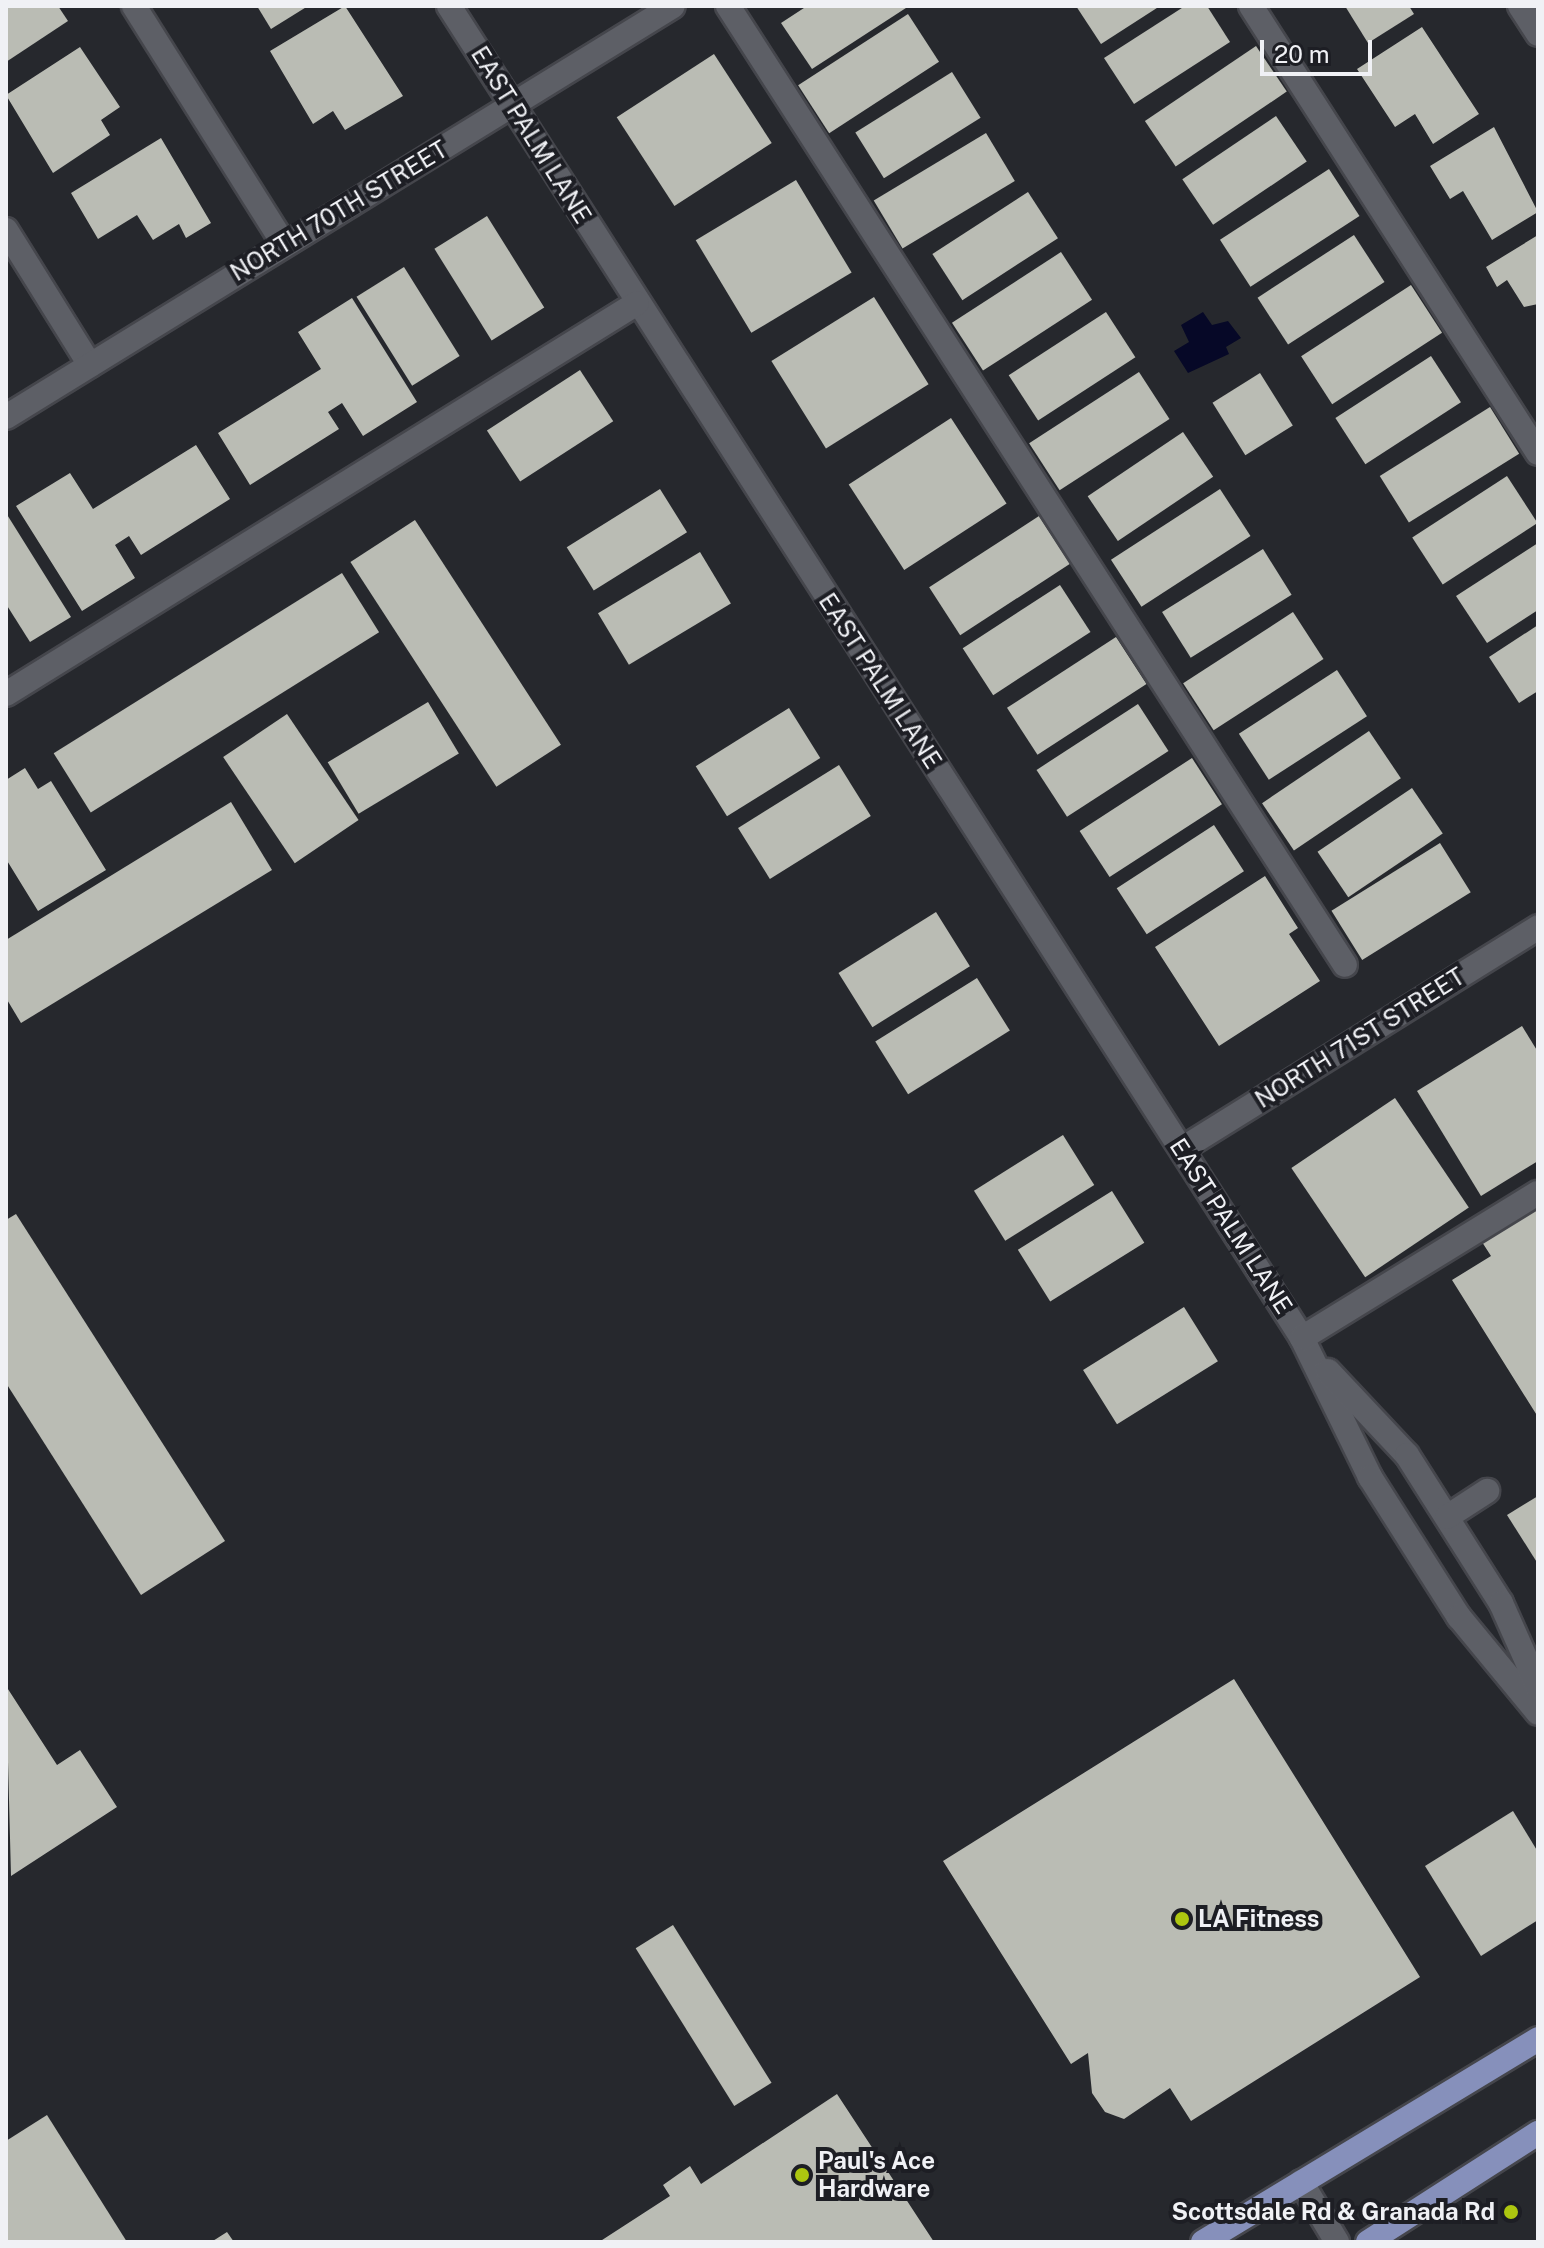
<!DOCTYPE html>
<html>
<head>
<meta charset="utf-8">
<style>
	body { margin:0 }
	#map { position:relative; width:1544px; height:2248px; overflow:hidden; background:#26282d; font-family:"Public Sans",sans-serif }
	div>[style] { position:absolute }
	.water>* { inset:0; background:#060827 }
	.building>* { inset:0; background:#babcb4; transform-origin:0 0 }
	.roads { filter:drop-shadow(2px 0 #45464c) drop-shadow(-2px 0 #45464c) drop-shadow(0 2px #45464c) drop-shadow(0 -2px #45464c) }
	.minor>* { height:24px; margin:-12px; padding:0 12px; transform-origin:12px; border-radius:12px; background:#5d5f66 }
	.major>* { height:24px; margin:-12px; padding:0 12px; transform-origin:12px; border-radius:12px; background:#8690bb }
	.dots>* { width:22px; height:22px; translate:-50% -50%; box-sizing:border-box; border:4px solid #1d1e24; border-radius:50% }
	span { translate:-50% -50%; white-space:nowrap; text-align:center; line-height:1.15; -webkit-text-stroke:8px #1d1e24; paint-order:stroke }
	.street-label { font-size:24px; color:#f0f1f5 }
	.poi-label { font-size:24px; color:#f0f1f5; font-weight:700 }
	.left { translate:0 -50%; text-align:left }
	.right { translate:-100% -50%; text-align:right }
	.frame { position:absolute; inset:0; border:8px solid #f0f1f5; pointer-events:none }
	.scale { position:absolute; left:1260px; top:40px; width:112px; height:36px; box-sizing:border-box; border:4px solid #f0f1f5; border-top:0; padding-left:10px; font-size:24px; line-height:28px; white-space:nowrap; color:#f0f1f5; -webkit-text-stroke:6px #1d1e24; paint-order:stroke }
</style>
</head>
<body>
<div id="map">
	<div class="water">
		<i style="clip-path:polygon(1203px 312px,1212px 325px,1228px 321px,1241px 338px,1226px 347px,1229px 354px,1188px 373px,1174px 351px,1189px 342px,1181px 325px)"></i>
	</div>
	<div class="building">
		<i style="clip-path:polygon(6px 6px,58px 6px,68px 21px,6px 62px)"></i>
		<i style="clip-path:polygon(257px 6px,308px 6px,271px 29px)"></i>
		<i style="clip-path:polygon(345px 6px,403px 96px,345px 130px,333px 111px,313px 124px,270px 51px)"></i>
		<i style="clip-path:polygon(807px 6px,909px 6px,812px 69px,781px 23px)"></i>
		<i style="clip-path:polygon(1076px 6px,1160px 6px,1101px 44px)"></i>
		<i style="clip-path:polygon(1185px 6px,1207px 6px,1230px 42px,1134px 104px,1104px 58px)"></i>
		<i style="clip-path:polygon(1345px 6px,1409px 6px,1414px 14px,1368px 43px)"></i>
		<i style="left:908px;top:14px;width:57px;height:131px;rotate:57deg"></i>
		<i style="clip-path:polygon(1422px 27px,1479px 114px,1433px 144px,1415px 114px,1395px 127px,1357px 69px)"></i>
		<i style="left:1256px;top:46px;width:55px;height:134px;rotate:56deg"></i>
		<i style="clip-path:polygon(80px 47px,120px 107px,101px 120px,110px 135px,53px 173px,6px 95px)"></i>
		<i style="left:714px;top:54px;width:106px;height:116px;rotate:57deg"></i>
		<i style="left:952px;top:72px;width:54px;height:114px;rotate:58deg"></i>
		<i style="left:1276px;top:116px;width:55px;height:113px;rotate:56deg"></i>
		<i style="clip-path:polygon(1494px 127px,1538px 212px,1492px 240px,1463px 191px,1450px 199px,1430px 166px)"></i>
		<i style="left:986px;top:133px;width:56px;height:131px;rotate:59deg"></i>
		<i style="clip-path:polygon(161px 138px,211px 223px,186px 238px,179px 224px,153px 240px,137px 215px,98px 239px,71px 193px)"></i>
		<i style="left:1329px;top:169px;width:56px;height:130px;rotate:57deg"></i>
		<i style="left:796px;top:180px;width:108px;height:117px;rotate:59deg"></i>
		<i style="left:1028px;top:192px;width:55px;height:114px;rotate:57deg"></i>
		<i style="left:487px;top:216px;width:108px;height:62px;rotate:58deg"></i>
		<i style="left:1354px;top:235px;width:56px;height:115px;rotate:57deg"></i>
		<i style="clip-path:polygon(1538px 235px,1538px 304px,1524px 307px,1507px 280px,1497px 287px,1486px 267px)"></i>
		<i style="left:1061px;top:252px;width:57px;height:130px;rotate:57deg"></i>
		<i style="left:404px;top:267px;width:105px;height:56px;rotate:58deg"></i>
		<i style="left:1411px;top:285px;width:57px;height:131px;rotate:57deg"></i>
		<i style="left:874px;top:297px;width:103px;height:121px;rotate:58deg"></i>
		<i style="clip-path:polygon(352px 298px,417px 402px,363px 436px,342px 403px,328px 412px,339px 429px,250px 485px,218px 433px,321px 369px,298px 332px)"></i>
		<i style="left:1106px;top:312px;width:54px;height:116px;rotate:57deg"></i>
		<i style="left:1431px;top:356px;width:55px;height:114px;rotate:57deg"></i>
		<i style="left:580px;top:370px;width:61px;height:111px;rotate:57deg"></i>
		<i style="left:1139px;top:372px;width:56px;height:131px;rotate:57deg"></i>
		<i style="left:1260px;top:373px;width:62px;height:56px;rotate:58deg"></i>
		<i style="left:1490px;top:407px;width:55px;height:130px;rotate:58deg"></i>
		<i style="left:951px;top:418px;width:102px;height:122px;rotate:57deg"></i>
		<i style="left:1183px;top:432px;width:54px;height:115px;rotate:56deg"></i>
		<i style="clip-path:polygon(196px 445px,230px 499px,141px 555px,129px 536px,115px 545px,135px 578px,82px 611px,16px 506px,70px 473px,93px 509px)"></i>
		<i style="left:1507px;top:476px;width:56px;height:113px;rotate:57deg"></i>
		<i style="left:660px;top:489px;width:51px;height:110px;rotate:58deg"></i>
		<i style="left:1220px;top:489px;width:56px;height:130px;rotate:57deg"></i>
		<i style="clip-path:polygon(6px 513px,71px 617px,30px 642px,6px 604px)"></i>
		<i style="left:1039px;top:516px;width:57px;height:131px;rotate:57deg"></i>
		<i style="left:415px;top:520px;width:268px;height:77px;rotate:57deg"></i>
		<i style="clip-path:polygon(1538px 543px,1538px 610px,1487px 643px,1456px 596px)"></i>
		<i style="left:1263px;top:549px;width:54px;height:119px;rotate:58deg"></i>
		<i style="left:700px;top:552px;width:60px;height:119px;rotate:59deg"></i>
		<i style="left:342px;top:573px;width:70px;height:340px;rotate:58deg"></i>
		<i style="left:1060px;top:585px;width:56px;height:116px;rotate:57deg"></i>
		<i style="left:1293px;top:612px;width:56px;height:131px;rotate:57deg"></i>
		<i style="clip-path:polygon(1538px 625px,1538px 691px,1519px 703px,1489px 657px)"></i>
		<i style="left:1116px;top:637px;width:56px;height:130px;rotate:57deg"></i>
		<i style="left:1337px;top:670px;width:55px;height:117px;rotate:57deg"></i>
		<i style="left:428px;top:702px;width:60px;height:117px;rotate:59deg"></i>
		<i style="left:1138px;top:704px;width:56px;height:121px;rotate:57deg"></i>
		<i style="left:789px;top:708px;width:59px;height:110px;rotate:58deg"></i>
		<i style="left:287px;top:714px;width:128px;height:77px;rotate:56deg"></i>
		<i style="left:1369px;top:731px;width:57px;height:129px;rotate:56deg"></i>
		<i style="left:1192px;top:758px;width:55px;height:134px;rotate:57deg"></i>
		<i style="left:839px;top:765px;width:60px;height:119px;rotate:58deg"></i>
		<i style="clip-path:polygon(25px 768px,38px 789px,51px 781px,106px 870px,38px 911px,6px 859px,6px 780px)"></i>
		<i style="left:1412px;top:788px;width:55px;height:114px;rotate:56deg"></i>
		<i style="clip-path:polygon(231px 802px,272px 870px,21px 1023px,6px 998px,6px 940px)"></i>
		<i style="left:1214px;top:825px;width:55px;height:116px;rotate:57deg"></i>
		<i style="left:1440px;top:843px;width:58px;height:128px;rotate:58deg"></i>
		<i style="clip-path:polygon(1265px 876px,1298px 928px,1289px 934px,1320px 981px,1219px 1046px,1155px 947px)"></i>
		<i style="left:936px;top:912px;width:64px;height:115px;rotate:58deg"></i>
		<i style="left:977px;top:978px;width:62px;height:120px;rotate:58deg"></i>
		<i style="clip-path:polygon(1522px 1026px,1538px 1052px,1538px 1161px,1481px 1196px,1417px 1091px)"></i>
		<i style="left:1395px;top:1098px;width:132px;height:125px;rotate:56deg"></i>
		<i style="left:1063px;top:1135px;width:59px;height:105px;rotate:58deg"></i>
		<i style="left:1112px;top:1191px;width:61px;height:111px;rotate:58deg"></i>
		<i style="clip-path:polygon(1538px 1207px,1538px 1417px,1452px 1280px,1491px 1256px,1482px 1242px)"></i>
		<i style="clip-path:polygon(16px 1214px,225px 1541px,141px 1595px,6px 1383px,6px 1220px)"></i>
		<i style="left:1184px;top:1307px;width:64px;height:119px;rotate:58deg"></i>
		<i style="clip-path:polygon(1538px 1496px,1538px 1564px,1507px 1515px)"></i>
		<i style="clip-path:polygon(1234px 1679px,1420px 1977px,1191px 2121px,1170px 2088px,1124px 2119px,1105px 2112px,1092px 2093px,1088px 2053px,1071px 2064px,943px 1861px)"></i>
		<i style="clip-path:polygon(6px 1686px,57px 1765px,80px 1750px,117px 1807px,11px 1876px)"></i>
		<i style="clip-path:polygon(1513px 1811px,1538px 1852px,1538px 1920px,1481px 1956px,1425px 1866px)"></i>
		<i style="left:673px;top:1925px;width:186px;height:44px;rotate:58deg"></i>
		<i style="clip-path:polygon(837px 2094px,934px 2242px,599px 2242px,670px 2196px,663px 2185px,690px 2166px,701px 2184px)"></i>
		<i style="clip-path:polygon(47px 2115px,127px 2242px,6px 2242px,6px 2141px)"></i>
		<i style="clip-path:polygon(227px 2232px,234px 2242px,211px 2242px,216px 2239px)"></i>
	</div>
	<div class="roads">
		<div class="minor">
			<i style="left:134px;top:6px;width:281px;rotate:57.8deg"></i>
			<i style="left:449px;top:6px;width:1582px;rotate:57.36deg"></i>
			<i style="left:1302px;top:1338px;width:155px;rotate:63.9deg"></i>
			<i style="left:1370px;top:1477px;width:166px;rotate:57.6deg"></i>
			<i style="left:1459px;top:1617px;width:124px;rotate:50.5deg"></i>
			<i style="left:728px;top:6px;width:1140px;rotate:57.24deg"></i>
			<i style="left:1251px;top:6px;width:531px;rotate:57.3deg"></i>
			<i style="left:1520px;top:6px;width:33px;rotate:57deg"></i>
			<i style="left:6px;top:230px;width:159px;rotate:58.1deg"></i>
			<i style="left:6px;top:417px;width:783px;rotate:-31.64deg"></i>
			<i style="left:6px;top:694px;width:742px;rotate:-31.78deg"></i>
			<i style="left:1182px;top:1149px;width:420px;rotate:-31.9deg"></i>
			<i style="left:1302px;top:1338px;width:277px;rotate:-31.6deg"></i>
			<i style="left:1328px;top:1371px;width:115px;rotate:46.8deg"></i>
			<i style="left:1407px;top:1455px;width:175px;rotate:57.6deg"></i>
			<i style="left:1501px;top:1603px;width:91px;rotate:66deg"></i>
			<i style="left:1447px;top:1517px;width:48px;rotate:-33deg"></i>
			<i style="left:1301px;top:2182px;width:70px;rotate:59deg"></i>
		</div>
		<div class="major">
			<i style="left:1203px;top:2242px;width:392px;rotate:-31.2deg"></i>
			<i style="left:1368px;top:2242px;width:202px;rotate:-32.7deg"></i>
		</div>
	</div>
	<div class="dots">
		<i style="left:1182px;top:1919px;background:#adc610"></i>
		<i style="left:802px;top:2175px;background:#adc610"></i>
		<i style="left:1511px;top:2212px;background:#adc610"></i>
	</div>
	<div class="street-label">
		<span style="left:531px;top:135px;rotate:58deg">EAST PALM LANE</span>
		<span style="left:339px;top:211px;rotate:-31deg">NORTH 70TH STREET</span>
		<span style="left:880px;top:681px;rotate:57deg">EAST PALM LANE</span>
		<span style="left:1360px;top:1038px;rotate:-32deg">NORTH 71ST STREET</span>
		<span style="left:1231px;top:1226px;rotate:57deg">EAST PALM LANE</span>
	</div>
	<div class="poi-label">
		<span class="left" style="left:1198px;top:1919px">LA Fitness</span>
		<span class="left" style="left:818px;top:2175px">Paul's Ace<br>Hardware</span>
		<span class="right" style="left:1495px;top:2212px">Scottsdale Rd &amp; Granada Rd</span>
	</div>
	<div class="frame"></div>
	<div class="scale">20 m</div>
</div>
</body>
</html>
